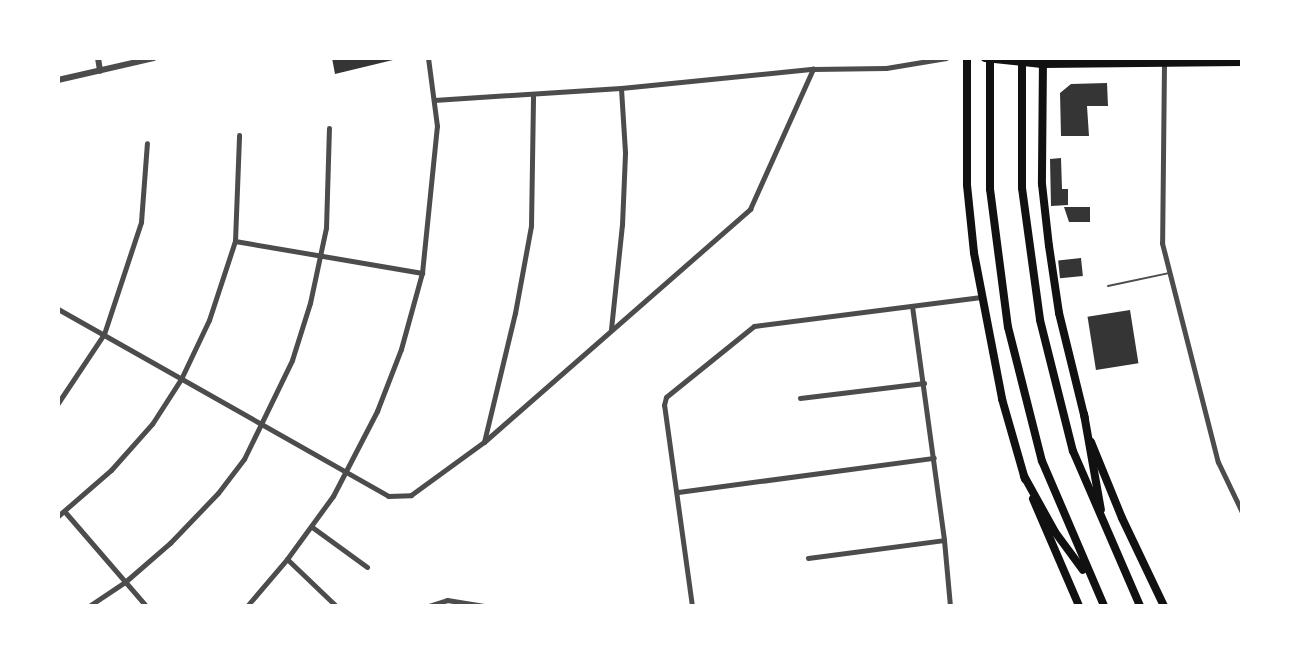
<!DOCTYPE html>
<html>
<head>
<meta charset="utf-8">
<style>
	body { margin:0 }
	#map { position:relative; width:1300px; height:664px; overflow:hidden; background:#fff; font-family:Commissioner,sans-serif }
	div>[style] { position:absolute }
	.building>* { inset:0; background:#353535; transform-origin:0 0 }
	.service>* { height:2px; margin:-1px; padding:0 1px; transform-origin:1px; border-radius:1px; background:#4c4c4c }
	.minor>* { height:5px; margin:-2.5px; padding:0 2.5px; transform-origin:2.5px; border-radius:2.5px; background:#4c4c4c }
	.tertiary>* { height:6px; margin:-3px; padding:0 3px; transform-origin:3px; border-radius:3px; background:#4c4c4c }
	.primary>* { height:8px; margin:-4px; padding:0 4px; transform-origin:4px; border-radius:4px; background:#111 }
	.trunk>* { height:8px; margin:-4px; padding:0 4px; transform-origin:4px; border-radius:4px; background:#111 }
	span { translate:-50% -50%; white-space:nowrap; text-align:center; line-height:1.15; -webkit-text-stroke:6px #fff; paint-order:stroke }
	.frame { position:absolute; inset:0; border:60px solid #fff; pointer-events:none }
</style>
</head>
<body>
<div id="map">
	<div class="building">
		<i style="clip-path:polygon(332px 58px,393px 58px,393px 60px,335px 74px)"></i>
		<i style="clip-path:polygon(1107px 83px,1108px 106px,1087px 106px,1089px 136px,1061px 136px,1060px 93px,1071px 84px)"></i>
		<i style="clip-path:polygon(1061px 158px,1062px 189px,1068px 189px,1068px 205px,1051px 206px,1050px 159px)"></i>
		<i style="clip-path:polygon(1064px 207px,1090px 207px,1090px 222px,1069px 222px)"></i>
		<i style="left:1081px;top:258px;width:18px;height:23px;rotate:84deg"></i>
		<i style="left:1130px;top:310px;width:54px;height:43px;rotate:81deg"></i>
	</div>
	<div class="service">
		<i style="left:1108px;top:286px;width:62px;rotate:-12deg"></i>
	</div>
	<div class="minor">
		<i style="left:1164px;top:63px;width:180px;rotate:90.6deg"></i>
		<i style="left:1162px;top:243px;width:226px;rotate:75.7deg"></i>
		<i style="left:1218px;top:462px;width:55px;rotate:64.4deg"></i>
		<i style="left:434px;top:100px;width:187px;rotate:-3.7deg"></i>
		<i style="left:621px;top:88px;width:193px;rotate:-5.7deg"></i>
		<i style="left:813px;top:69px;width:73px;rotate:-0.8deg"></i>
		<i style="left:886px;top:68px;width:61px;rotate:-9.5deg"></i>
		<i style="left:1242px;top:135px;width:67px;rotate:90deg"></i>
		<i style="left:235px;top:241px;width:190px;rotate:9.7deg"></i>
		<i style="left:912px;top:306px;width:236px;rotate:82.2deg"></i>
		<i style="left:944px;top:540px;width:66px;rotate:84.8deg"></i>
		<i style="left:58px;top:309px;width:379px;rotate:29.5deg"></i>
		<i style="left:388px;top:496px;width:23px;rotate:-2deg"></i>
		<i style="left:411px;top:495px;width:90px;rotate:-36deg"></i>
		<i style="left:484px;top:442px;width:354px;rotate:-41.2deg"></i>
		<i style="left:750px;top:209px;width:154px;rotate:-65.8deg"></i>
		<i style="left:611px;top:329px;width:105px;rotate:-84deg"></i>
		<i style="left:622px;top:225px;width:73px;rotate:-87.6deg"></i>
		<i style="left:625px;top:152px;width:64px;rotate:-93.6deg"></i>
		<i style="left:800px;top:398px;width:125px;rotate:-6.9deg"></i>
		<i style="left:58px;top:403px;width:83px;rotate:-56.3deg"></i>
		<i style="left:104px;top:334px;width:118px;rotate:-71.7deg"></i>
		<i style="left:141px;top:222px;width:79px;rotate:-85.7deg"></i>
		<i style="left:484px;top:442px;width:133px;rotate:-76.5deg"></i>
		<i style="left:515px;top:313px;width:88px;rotate:-79.6deg"></i>
		<i style="left:531px;top:226px;width:131px;rotate:-89.1deg"></i>
		<i style="left:678px;top:492px;width:258px;rotate:-7.6deg"></i>
		<i style="left:65px;top:512px;width:124px;rotate:49.2deg"></i>
		<i style="left:58px;top:516px;width:70px;rotate:-41deg"></i>
		<i style="left:111px;top:470px;width:62px;rotate:-48.3deg"></i>
		<i style="left:152px;top:424px;width:54px;rotate:-57.2deg"></i>
		<i style="left:181px;top:379px;width:65px;rotate:-64.6deg"></i>
		<i style="left:209px;top:320px;width:83px;rotate:-71.8deg"></i>
		<i style="left:235px;top:241px;width:106px;rotate:-87.8deg"></i>
		<i style="left:312px;top:527px;width:68px;rotate:36deg"></i>
		<i style="left:808px;top:558px;width:137px;rotate:-7.5deg"></i>
		<i style="left:287px;top:559px;width:68px;rotate:43.8deg"></i>
		<i style="left:89px;top:606px;width:43px;rotate:-33.7deg"></i>
		<i style="left:125px;top:582px;width:60px;rotate:-40.9deg"></i>
		<i style="left:170px;top:543px;width:69px;rotate:-46.2deg"></i>
		<i style="left:218px;top:493px;width:43px;rotate:-52.6deg"></i>
		<i style="left:244px;top:459px;width:110px;rotate:-64.1deg"></i>
		<i style="left:292px;top:360px;width:60px;rotate:-72.5deg"></i>
		<i style="left:310px;top:303px;width:77px;rotate:-78deg"></i>
		<i style="left:326px;top:228px;width:100px;rotate:-88.3deg"></i>
		<i style="left:247px;top:606px;width:62px;rotate:-49.6deg"></i>
		<i style="left:287px;top:559px;width:78px;rotate:-53.9deg"></i>
		<i style="left:333px;top:496px;width:96px;rotate:-62.6deg"></i>
		<i style="left:377px;top:411px;width:66px;rotate:-68.8deg"></i>
		<i style="left:401px;top:349px;width:79px;rotate:-74.6deg"></i>
		<i style="left:422px;top:273px;width:148px;rotate:-84.2deg"></i>
		<i style="left:437px;top:126px;width:69px;rotate:-97.5deg"></i>
		<i style="left:429px;top:606px;width:19px;rotate:-18deg"></i>
		<i style="left:447px;top:600px;width:36px;rotate:9deg"></i>
		<i style="left:692px;top:606px;width:203px;rotate:-97.9deg"></i>
		<i style="left:664px;top:405px;width:8px;rotate:-76deg"></i>
		<i style="left:666px;top:397px;width:113px;rotate:-38.9deg"></i>
		<i style="left:754px;top:326px;width:229px;rotate:-7.3deg"></i>
	</div>
	<div class="tertiary">
		<i style="left:98px;top:58px;width:13px;rotate:81deg"></i>
		<i style="left:58px;top:80px;width:98px;rotate:-12.9deg"></i>
	</div>
	<div class="primary">
		<i style="left:967px;top:58px;width:127px;rotate:90deg"></i>
		<i style="left:967px;top:185px;width:68px;rotate:84.1deg"></i>
		<i style="left:974px;top:253px;width:149px;rotate:79.1deg"></i>
		<i style="left:1002px;top:399px;width:83px;rotate:74deg"></i>
		<i style="left:985px;top:58px;width:57px;rotate:6deg"></i>
		<i style="left:1042px;top:64px;width:200px;rotate:-0.6deg"></i>
		<i style="left:1043px;top:58px;width:126px;rotate:90.5deg"></i>
		<i style="left:1042px;top:184px;width:62px;rotate:83.6deg"></i>
		<i style="left:1049px;top:246px;width:68px;rotate:81.5deg"></i>
		<i style="left:1059px;top:313px;width:109px;rotate:76.2deg"></i>
		<i style="left:1091px;top:442px;width:82px;rotate:67.8deg"></i>
		<i style="left:1122px;top:518px;width:98px;rotate:64.5deg"></i>
		<i style="left:1033px;top:499px;width:116px;rotate:66.7deg"></i>
	</div>
	<div class="trunk">
		<i style="left:990px;top:58px;width:131px;rotate:90deg"></i>
		<i style="left:990px;top:189px;width:139px;rotate:82.6deg"></i>
		<i style="left:1008px;top:327px;width:138px;rotate:75.8deg"></i>
		<i style="left:1042px;top:461px;width:158px;rotate:66.8deg"></i>
		<i style="left:1022px;top:58px;width:130px;rotate:90deg"></i>
		<i style="left:1022px;top:188px;width:133px;rotate:82.2deg"></i>
		<i style="left:1040px;top:320px;width:135px;rotate:75.9deg"></i>
		<i style="left:1073px;top:451px;width:169px;rotate:66.6deg"></i>
		<i style="left:1084px;top:414px;width:97px;rotate:80deg"></i>
		<i style="left:1024px;top:476px;width:64px;rotate:61deg"></i>
		<i style="left:1055px;top:532px;width:47px;rotate:53.6deg"></i>
	</div>
	<div class="frame"></div>
</div>
</body>
</html>
